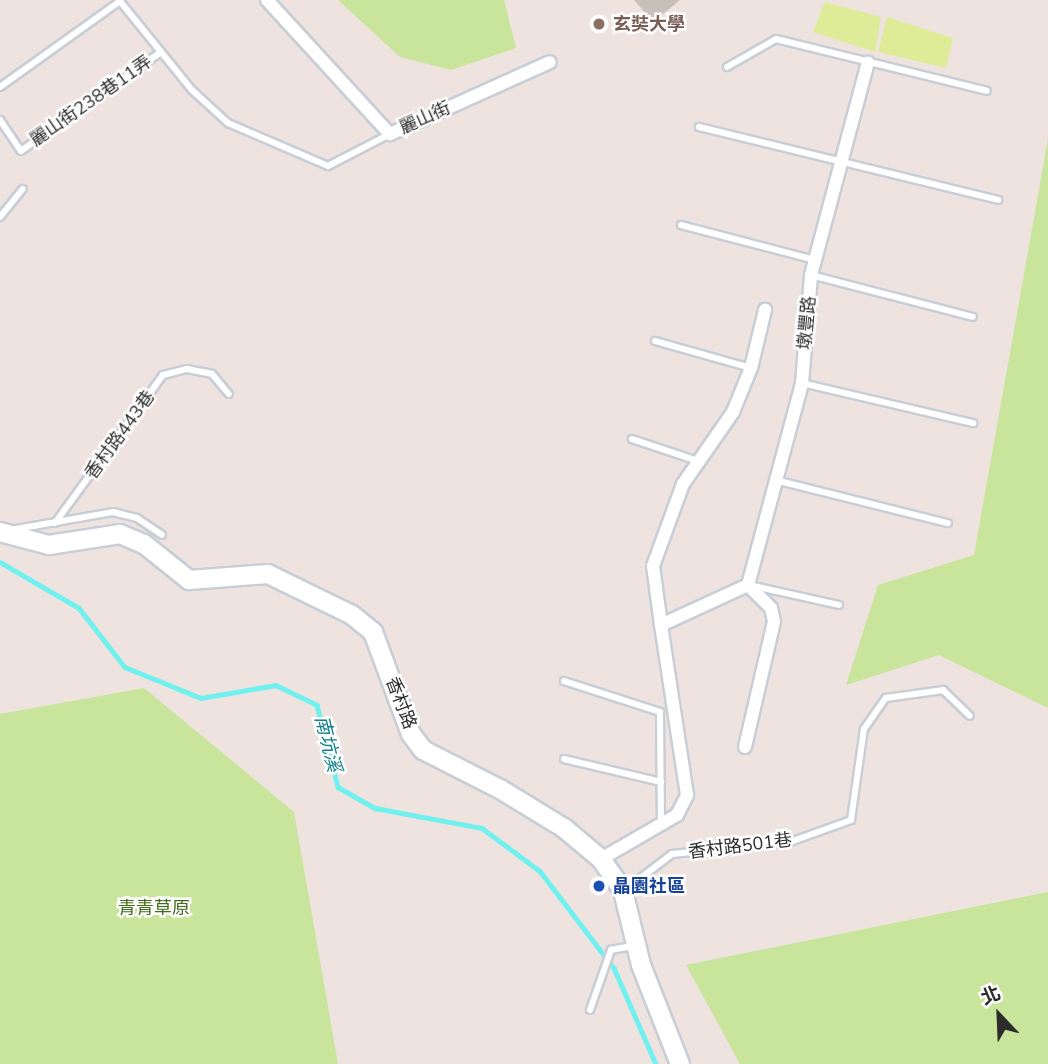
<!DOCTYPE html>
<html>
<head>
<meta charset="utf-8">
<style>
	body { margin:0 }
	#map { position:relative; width:1048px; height:1064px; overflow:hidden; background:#eee3df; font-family:"Nunito Sans","Noto Sans TC",sans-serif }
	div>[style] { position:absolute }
	.green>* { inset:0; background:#c8e59b }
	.pitch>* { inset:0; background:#dfec97 }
	.stream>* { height:4.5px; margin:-2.25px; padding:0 2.25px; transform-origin:2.25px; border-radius:2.25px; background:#71f0f0 }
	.building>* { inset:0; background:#c6bfba }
	.roads { filter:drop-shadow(2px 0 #c7ced6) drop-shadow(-2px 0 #c7ced6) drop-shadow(0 2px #c7ced6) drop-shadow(0 -2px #c7ced6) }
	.lane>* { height:6px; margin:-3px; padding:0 3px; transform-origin:3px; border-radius:3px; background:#fff }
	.street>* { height:12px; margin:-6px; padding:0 6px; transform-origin:6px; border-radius:6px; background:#fff }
	.secondary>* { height:18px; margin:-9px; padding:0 9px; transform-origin:9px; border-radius:9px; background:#fff }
	.dots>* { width:19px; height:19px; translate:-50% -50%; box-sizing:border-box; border:4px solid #fff; border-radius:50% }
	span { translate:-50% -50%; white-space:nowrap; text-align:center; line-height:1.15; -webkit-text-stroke:5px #fff; paint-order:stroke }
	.education-label { font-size:18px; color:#785e54; font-weight:700 }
	.left { translate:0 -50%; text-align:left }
	.street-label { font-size:18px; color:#2c2c2c }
	.transit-label { font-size:18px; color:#164399; font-weight:700 }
	.park-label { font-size:18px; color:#416c1a }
	.water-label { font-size:19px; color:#0d828b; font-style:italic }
	.north { position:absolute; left:964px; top:980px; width:70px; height:70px; -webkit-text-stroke:5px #fff; paint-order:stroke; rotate:337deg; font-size:19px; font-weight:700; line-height:28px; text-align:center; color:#2c2c2c }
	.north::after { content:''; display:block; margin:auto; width:24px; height:32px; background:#2c2c2c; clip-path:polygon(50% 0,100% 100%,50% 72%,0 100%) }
</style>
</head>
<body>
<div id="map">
	<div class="green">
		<i style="clip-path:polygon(338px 0,504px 0,516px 48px,451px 70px,400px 57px)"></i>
		<i style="clip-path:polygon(1048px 139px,1048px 708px,939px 655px,846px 685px,878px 585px,974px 555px)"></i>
		<i style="clip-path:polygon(144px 688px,294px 812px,338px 1064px,0 1064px,0 714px)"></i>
		<i style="clip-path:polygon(1048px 892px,1048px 1064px,740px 1064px,686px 965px)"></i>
	</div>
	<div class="pitch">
		<i style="clip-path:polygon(825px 2px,881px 17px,875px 52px,813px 32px)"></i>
		<i style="clip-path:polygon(887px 17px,953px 38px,946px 68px,878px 52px)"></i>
	</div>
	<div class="stream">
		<i style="left:0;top:562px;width:91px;rotate:30.2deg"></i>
		<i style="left:79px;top:608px;width:75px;rotate:52.1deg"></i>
		<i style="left:125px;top:667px;width:82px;rotate:22.2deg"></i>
		<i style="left:201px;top:698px;width:76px;rotate:-9.8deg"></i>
		<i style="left:276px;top:685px;width:46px;rotate:26deg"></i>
		<i style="left:317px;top:705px;width:85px;rotate:75.6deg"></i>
		<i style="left:338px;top:787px;width:43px;rotate:29.6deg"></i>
		<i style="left:375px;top:808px;width:109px;rotate:10.6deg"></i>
		<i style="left:482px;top:828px;width:72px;rotate:36.6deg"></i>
		<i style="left:540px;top:871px;width:122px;rotate:52.7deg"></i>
		<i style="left:614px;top:968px;width:105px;rotate:66.4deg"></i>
	</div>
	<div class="building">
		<i style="clip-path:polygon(634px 0,680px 0,653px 22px)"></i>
	</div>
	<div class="roads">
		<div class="lane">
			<i style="left:119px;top:0;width:116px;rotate:51deg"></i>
			<i style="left:192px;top:90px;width:49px;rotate:42.5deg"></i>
			<i style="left:228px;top:123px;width:109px;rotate:23.3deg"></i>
			<i style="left:328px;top:166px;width:70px;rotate:-27.3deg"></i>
			<i style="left:727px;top:67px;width:56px;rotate:-29.7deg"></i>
			<i style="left:776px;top:39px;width:217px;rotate:13.8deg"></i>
			<i style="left:0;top:87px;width:148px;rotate:-35.6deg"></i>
			<i style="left:0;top:120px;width:37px;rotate:56deg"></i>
			<i style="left:21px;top:151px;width:171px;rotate:-35.3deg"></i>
			<i style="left:699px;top:127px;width:308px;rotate:13.7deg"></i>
			<i style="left:0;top:217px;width:36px;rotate:-51deg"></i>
			<i style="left:681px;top:225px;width:138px;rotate:14.6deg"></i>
			<i style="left:811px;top:275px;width:167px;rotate:14.5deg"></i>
			<i style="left:655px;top:341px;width:100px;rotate:15.7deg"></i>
			<i style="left:802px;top:383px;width:176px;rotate:13.2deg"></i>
			<i style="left:632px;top:439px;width:70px;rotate:18.4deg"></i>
			<i style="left:779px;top:481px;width:174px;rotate:14deg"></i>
			<i style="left:55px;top:523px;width:183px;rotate:-53.9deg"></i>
			<i style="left:163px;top:375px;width:25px;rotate:-14deg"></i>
			<i style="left:187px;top:369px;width:25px;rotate:11deg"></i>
			<i style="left:212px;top:374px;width:26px;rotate:50deg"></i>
			<i style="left:16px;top:529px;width:98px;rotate:-9.9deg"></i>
			<i style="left:113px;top:512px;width:25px;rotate:14deg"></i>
			<i style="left:137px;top:518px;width:30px;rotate:34deg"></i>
			<i style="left:754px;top:586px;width:87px;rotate:12.6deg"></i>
			<i style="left:564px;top:681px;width:101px;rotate:17.9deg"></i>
			<i style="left:660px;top:712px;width:112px;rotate:89.5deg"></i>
			<i style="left:564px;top:759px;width:100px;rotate:13.3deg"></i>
			<i style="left:625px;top:890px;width:59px;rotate:-37.5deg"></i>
			<i style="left:672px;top:854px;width:119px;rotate:-5.8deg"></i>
			<i style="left:790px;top:842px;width:65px;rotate:-19.8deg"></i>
			<i style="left:851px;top:820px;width:92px;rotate:-81.9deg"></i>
			<i style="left:864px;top:729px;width:38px;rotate:-55deg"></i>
			<i style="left:886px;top:698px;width:58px;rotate:-8deg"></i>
			<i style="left:943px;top:690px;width:37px;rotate:44deg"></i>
			<i style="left:590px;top:1010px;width:64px;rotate:-70.7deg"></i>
			<i style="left:611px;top:950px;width:25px;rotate:-11deg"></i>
		</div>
		<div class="street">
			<i style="left:267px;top:0;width:182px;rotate:47.5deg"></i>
			<i style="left:390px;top:134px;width:175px;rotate:-24.2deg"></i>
			<i style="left:661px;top:625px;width:60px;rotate:-97.7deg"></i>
			<i style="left:653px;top:566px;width:87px;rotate:-69.9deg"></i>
			<i style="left:683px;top:484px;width:88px;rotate:-55.2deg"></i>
			<i style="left:733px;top:412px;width:48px;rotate:-67.8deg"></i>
			<i style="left:751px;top:368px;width:60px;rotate:-76.4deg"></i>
			<i style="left:745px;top:747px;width:129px;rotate:-77deg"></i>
			<i style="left:774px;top:621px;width:13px;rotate:-103deg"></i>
			<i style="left:771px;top:608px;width:33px;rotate:-135deg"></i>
			<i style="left:601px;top:859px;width:88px;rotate:-30.1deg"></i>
			<i style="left:677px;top:815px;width:22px;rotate:-63deg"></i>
			<i style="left:687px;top:795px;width:172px;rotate:-98.7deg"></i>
			<i style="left:661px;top:625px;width:96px;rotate:-24.7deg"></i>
			<i style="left:748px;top:585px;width:209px;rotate:-75deg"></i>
			<i style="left:802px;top:383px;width:108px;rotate:-85.2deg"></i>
			<i style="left:811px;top:275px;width:220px;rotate:-75deg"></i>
		</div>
		<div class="secondary">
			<i style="left:0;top:532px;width:51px;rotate:14.9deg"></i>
			<i style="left:49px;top:545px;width:72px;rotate:-8.8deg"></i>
			<i style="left:120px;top:534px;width:26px;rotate:23deg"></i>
			<i style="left:144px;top:544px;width:58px;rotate:38.7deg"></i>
			<i style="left:189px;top:580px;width:79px;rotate:-4.3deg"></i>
			<i style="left:268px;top:574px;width:93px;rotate:26deg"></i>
			<i style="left:352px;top:615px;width:27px;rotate:39deg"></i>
			<i style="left:373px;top:632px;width:109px;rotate:69.6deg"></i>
			<i style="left:411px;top:734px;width:20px;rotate:53deg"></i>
			<i style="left:423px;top:750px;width:86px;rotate:26.9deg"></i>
			<i style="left:500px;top:789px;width:75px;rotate:31.4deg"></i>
			<i style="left:564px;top:828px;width:48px;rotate:40deg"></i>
			<i style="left:601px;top:859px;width:39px;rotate:55deg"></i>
			<i style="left:623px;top:891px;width:76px;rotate:76.3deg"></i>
			<i style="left:641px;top:965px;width:106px;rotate:68.5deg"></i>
		</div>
	</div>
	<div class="dots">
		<i style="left:599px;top:24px;background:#8d6e63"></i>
		<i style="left:599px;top:886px;background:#1a4fb4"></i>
	</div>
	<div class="education-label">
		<span class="left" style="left:613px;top:24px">玄奘大學</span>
	</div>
	<div class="street-label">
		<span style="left:91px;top:101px;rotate:-35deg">麗山街238巷11弄</span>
		<span style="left:425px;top:118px;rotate:-24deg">麗山街</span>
		<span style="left:807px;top:323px;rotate:-85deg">墩豐路</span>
		<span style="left:120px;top:435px;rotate:-54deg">香村路443巷</span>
		<span style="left:401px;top:703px;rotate:69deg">香村路</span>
		<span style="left:740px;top:846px;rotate:-7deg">香村路501巷</span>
	</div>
	<div class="transit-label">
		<span class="left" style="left:613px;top:886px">晶園社區</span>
	</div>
	<div class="park-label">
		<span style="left:154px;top:908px">青青草原</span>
	</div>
	<div class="water-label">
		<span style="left:327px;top:744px;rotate:76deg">南坑溪</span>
	</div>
	<div class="north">北</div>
</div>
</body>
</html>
